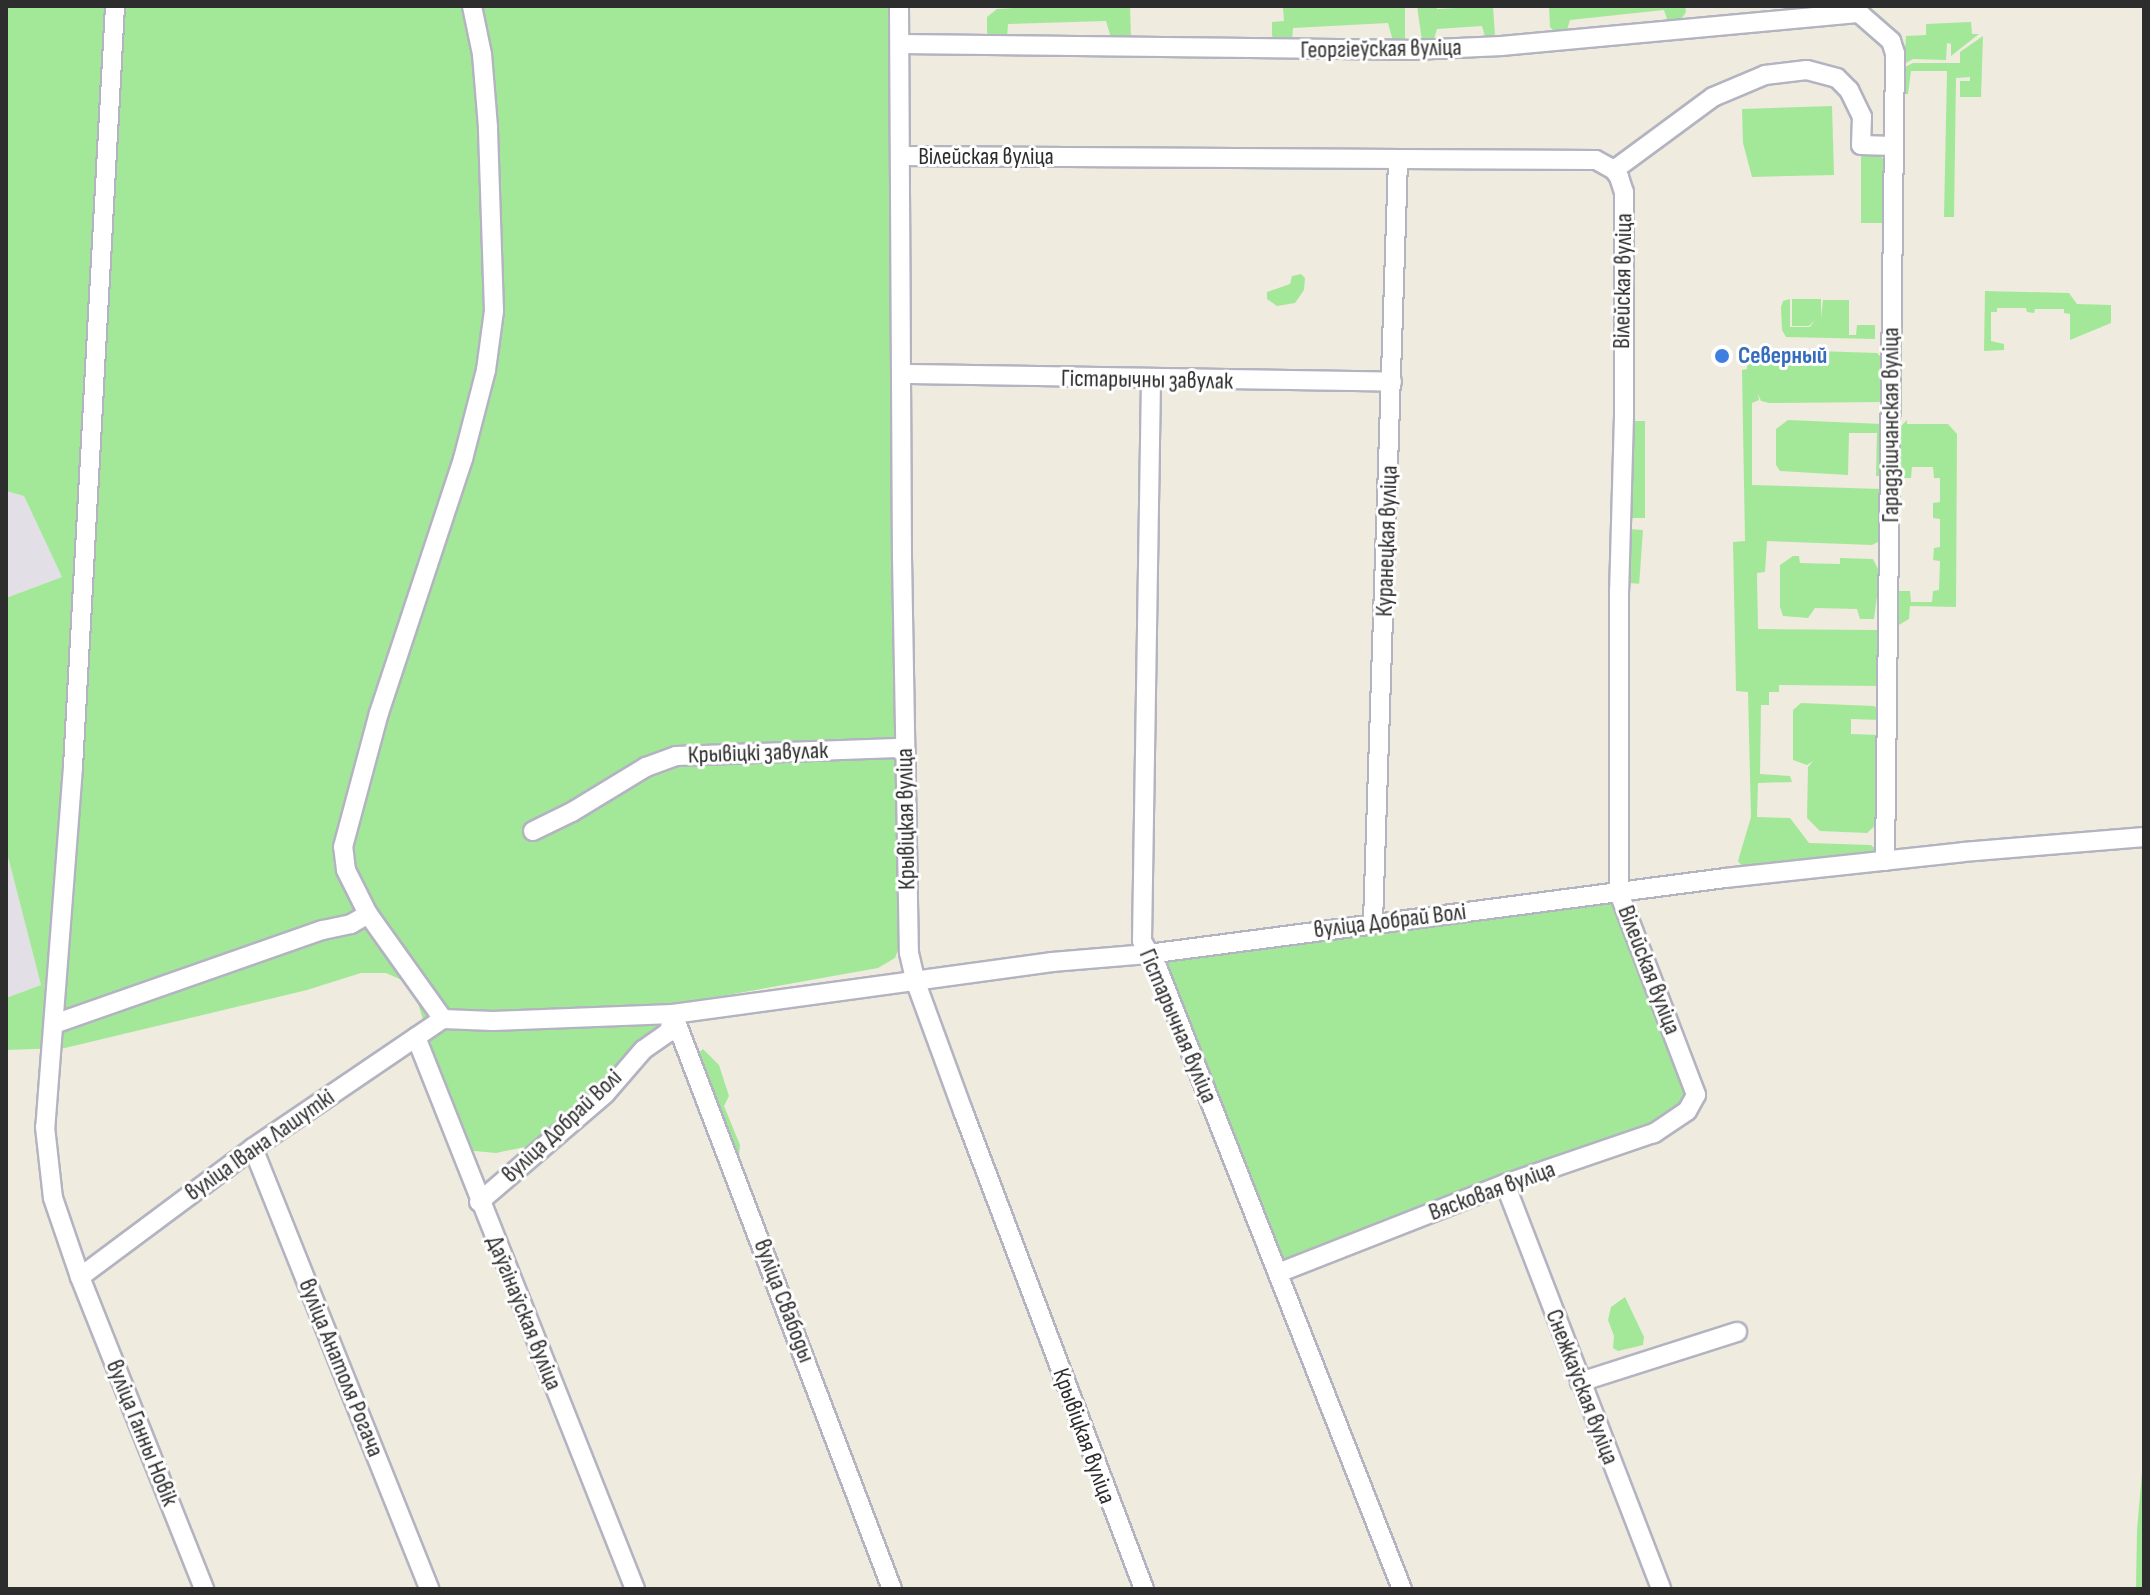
<!DOCTYPE html>
<html>
<head>
<meta charset="utf-8">
<style>
	body { margin:0 }
	#map { position:relative; width:2150px; height:1595px; overflow:hidden; background:#efebdf; font-family:"Sofia Sans Condensed",sans-serif }
	div>[style] { position:absolute }
	.industrial>* { inset:0; background:#e3dfe7 }
	.green>* { inset:0; background:#a3e899; transform-origin:0 0 }
	.roads { filter:drop-shadow(2px 0 #b3b3c1) drop-shadow(-2px 0 #b3b3c1) drop-shadow(0 2px #b3b3c1) drop-shadow(0 -2px #b3b3c1) }
	.minor>* { height:18px; margin:-9px; padding:0 9px; transform-origin:9px; border-radius:9px; background:#fff }
	.dots>* { width:22px; height:22px; translate:-50% -50%; box-sizing:border-box; border:4px solid #fff; border-radius:50% }
	span { translate:-50% -50%; white-space:nowrap; text-align:center; line-height:1.15; -webkit-text-stroke:6px #fff; paint-order:stroke }
	.street-label { font-size:24px; color:#2d2d2d }
	.shop-label { font-size:24px; color:#366cbe; font-weight:700 }
	.left { translate:0 -50%; text-align:left }
	.frame { position:absolute; inset:0; border:8px solid #2d2d2d; pointer-events:none }
</style>
</head>
<body>
<div id="map">
	<div class="industrial">
		<i style="clip-path:polygon(6px 491px,24px 496px,62px 577px,6px 598px)"></i>
		<i style="clip-path:polygon(6px 849px,41px 985px,6px 998px)"></i>
	</div>
	<div class="green">
		<i style="clip-path:polygon(6px 6px,889px 6px,900px 945px,895px 958px,878px 968px,683px 1003px,650px 1014px,673px 1014px,669px 1032px,554px 1134px,530px 1146px,496px 1153px,464px 1150px,416px 997px,404px 981px,386px 973px,361px 973px,307px 990px,65px 1048px,6px 1050px,6px 998px,41px 985px,6px 849px,6px 598px,62px 577px,24px 496px,6px 491px)"></i>
		<i style="clip-path:polygon(1047px 6px,1130px 6px,1131px 37px,1124px 41px,1111px 38px,1106px 21px,1008px 24px,1007px 38px,992px 38px,987px 33px,987px 17px,997px 9px)"></i>
		<i style="clip-path:polygon(1273px 6px,1405px 6px,1405px 40px,1393px 41px,1388px 23px,1293px 28px,1292px 42px,1276px 40px,1272px 36px,1272px 22px,1284px 21px,1283px 8px)"></i>
		<i style="clip-path:polygon(1417px 6px,1436px 6px,1437px 9px,1493px 6px,1495px 36px,1486px 40px,1482px 26px,1437px 29px,1433px 42px,1422px 41px)"></i>
		<i style="clip-path:polygon(1549px 6px,1685px 6px,1686px 12px,1680px 21px,1668px 22px,1664px 10px,1570px 20px,1566px 33px,1557px 34px,1550px 27px)"></i>
		<i style="clip-path:polygon(1971px 22px,1972px 34px,1979px 34px,1951px 56px,1951px 44px,1947px 43px,1946px 60px,1913px 59px,1904px 64px,1906px 36px,1926px 35px,1926px 24px)"></i>
		<i style="clip-path:polygon(1983px 36px,1981px 97px,1960px 97px,1960px 81px,1970px 81px,1970px 77px,1956px 78px,1954px 217px,1944px 217px,1947px 71px,1911px 71px,1908px 94px,1904px 94px,1905px 67px,1913px 63px,1960px 63px,1960px 52px)"></i>
		<i style="clip-path:polygon(1832px 106px,1834px 175px,1752px 177px,1743px 143px,1742px 109px)"></i>
		<i style="clip-path:polygon(1861px 149px,1879px 154px,1884px 160px,1885px 223px,1861px 223px)"></i>
		<i style="clip-path:polygon(1301px 274px,1305px 278px,1304px 290px,1295px 303px,1277px 306px,1267px 299px,1267px 292px,1290px 284px,1292px 276px)"></i>
		<i style="clip-path:polygon(1985px 291px,2069px 293px,2077px 304px,2111px 305px,2111px 323px,2070px 340px,2070px 314px,2064px 313px,2064px 309px,2035px 309px,2034px 313px,2027px 312px,2026px 308px,1997px 308px,1997px 312px,1991px 312px,1991px 341px,2004px 344px,2004px 350px,1984px 351px)"></i>
		<i style="clip-path:polygon(1790px 299px,1790px 327px,1810px 327px,1815px 320px,1809px 326px,1792px 326px,1792px 299px,1821px 299px,1821px 318px,1823px 300px,1849px 300px,1849px 335px,1856px 335px,1857px 325px,1875px 325px,1875px 339px,1786px 337px,1782px 330px,1781px 307px,1783px 301px)"></i>
		<i style="clip-path:polygon(1786px 350px,1877px 353px,1883px 359px,1883px 402px,1769px 403px,1761px 401px,1758px 394px,1759px 400px,1752px 403px,1752px 485px,1881px 489px,1882px 540px,1872px 545px,1767px 541px,1765px 572px,1757px 573px,1758px 629px,1877px 630px,1880px 631px,1878px 686px,1779px 685px,1779px 692px,1769px 692px,1769px 705px,1761px 705px,1760px 774px,1790px 776px,1792px 782px,1758px 783px,1757px 817px,1790px 818px,1809px 843px,1871px 845px,1878px 851px,1877px 856px,1745px 870px,1738px 861px,1751px 817px,1748px 692px,1736px 691px,1733px 542px,1745px 541px,1742px 370px,1747px 369px,1747px 359px,1776px 359px)"></i>
		<i style="clip-path:polygon(1788px 420px,1882px 424px,1881px 476px,1876px 476px,1877px 433px,1849px 433px,1848px 475px,1780px 471px,1776px 465px,1776px 429px)"></i>
		<i style="clip-path:polygon(1907px 420px,1907px 424px,1948px 424px,1957px 434px,1956px 607px,1910px 606px,1909px 619px,1897px 626px,1898px 591px,1910px 591px,1911px 602px,1932px 602px,1933px 591px,1939px 590px,1940px 561px,1933px 560px,1934px 548px,1940px 547px,1940px 519px,1933px 518px,1933px 503px,1940px 502px,1940px 478px,1934px 478px,1933px 467px,1912px 467px,1911px 478px,1900px 478px,1901px 426px)"></i>
		<i style="left:1629px;top:421px;width:16px;height:97px"></i>
		<i style="left:1629px;top:529px;width:14px;height:54px;rotate:4deg"></i>
		<i style="clip-path:polygon(1793px 556px,1799px 556px,1800px 563px,1840px 564px,1840px 558px,1873px 559px,1880px 573px,1874px 619px,1860px 619px,1857px 609px,1815px 608px,1808px 618px,1783px 616px,1780px 607px,1780px 565px)"></i>
		<i style="clip-path:polygon(1801px 703px,1874px 706px,1881px 711px,1881px 720px,1851px 719px,1851px 734px,1880px 735px,1878px 823px,1867px 833px,1820px 831px,1807px 818px,1808px 767px,1813px 761px,1807px 765px,1793px 760px,1793px 710px)"></i>
		<i style="clip-path:polygon(1619px 893px,1693px 1082px,1687px 1111px,1278px 1273px,1148px 954px)"></i>
		<i style="clip-path:polygon(703px 1049px,719px 1065px,729px 1096px,724px 1106px,740px 1145px,739px 1155px,735px 1156px,697px 1054px)"></i>
		<i style="clip-path:polygon(1625px 1297px,1644px 1337px,1643px 1345px,1618px 1351px,1613px 1348px,1614px 1336px,1608px 1320px,1611px 1307px)"></i>
		<i style="clip-path:polygon(2144px 1450px,2144px 1589px,2136px 1589px,2137px 1530px)"></i>
	</div>
	<div class="roads">
		<div class="minor">
			<i style="left:115px;top:6px;width:762px;rotate:93.16deg"></i>
			<i style="left:73px;top:767px;width:361px;rotate:94.4deg"></i>
			<i style="left:45px;top:1127px;width:71px;rotate:83.6deg"></i>
			<i style="left:53px;top:1198px;width:83px;rotate:71.1deg"></i>
			<i style="left:80px;top:1277px;width:336px;rotate:68.3deg"></i>
			<i style="left:899px;top:6px;width:551px;rotate:89.69deg"></i>
			<i style="left:902px;top:557px;width:396px;rotate:89deg"></i>
			<i style="left:909px;top:953px;width:28px;rotate:77deg"></i>
			<i style="left:915px;top:980px;width:140px;rotate:69.9deg"></i>
			<i style="left:963px;top:1111px;width:511px;rotate:69.26deg"></i>
			<i style="left:1858px;top:6px;width:7px;rotate:82deg"></i>
			<i style="left:1859px;top:13px;width:43px;rotate:41.2deg"></i>
			<i style="left:1891px;top:41px;width:13px;rotate:72deg"></i>
			<i style="left:1895px;top:53px;width:808px;rotate:90.71deg"></i>
			<i style="left:901px;top:44px;width:512px;rotate:0.67deg"></i>
			<i style="left:1413px;top:50px;width:89px;rotate:-2.6deg"></i>
			<i style="left:1502px;top:46px;width:359px;rotate:-5.3deg"></i>
			<i style="left:900px;top:156px;width:696px;rotate:0.33deg"></i>
			<i style="left:1596px;top:160px;width:21px;rotate:29deg"></i>
			<i style="left:1614px;top:170px;width:9px;rotate:54deg"></i>
			<i style="left:1619px;top:177px;width:16px;rotate:72deg"></i>
			<i style="left:1624px;top:192px;width:224px;rotate:90deg"></i>
			<i style="left:1624px;top:416px;width:174px;rotate:91.6deg"></i>
			<i style="left:1619px;top:590px;width:303px;rotate:90deg"></i>
			<i style="left:1619px;top:893px;width:216px;rotate:69.1deg"></i>
			<i style="left:1696px;top:1095px;width:18px;rotate:119deg"></i>
			<i style="left:1687px;top:1111px;width:40px;rotate:146deg"></i>
			<i style="left:1654px;top:1133px;width:157px;rotate:161.1deg"></i>
			<i style="left:1505px;top:1184px;width:244px;rotate:158.6deg"></i>
			<i style="left:1614px;top:170px;width:123px;rotate:-36.4deg"></i>
			<i style="left:1713px;top:97px;width:56px;rotate:-22.9deg"></i>
			<i style="left:1765px;top:75px;width:42px;rotate:-6.8deg"></i>
			<i style="left:1807px;top:70px;width:31px;rotate:15deg"></i>
			<i style="left:1837px;top:78px;width:17px;rotate:45deg"></i>
			<i style="left:1849px;top:90px;width:30px;rotate:64deg"></i>
			<i style="left:1862px;top:117px;width:28px;rotate:92deg"></i>
			<i style="left:1861px;top:145px;width:32px;rotate:2deg"></i>
			<i style="left:903px;top:374px;width:489px;rotate:0.9deg"></i>
			<i style="left:1151px;top:380px;width:561px;rotate:90.92deg"></i>
			<i style="left:1142px;top:941px;width:32px;rotate:60deg"></i>
			<i style="left:1158px;top:969px;width:666px;rotate:68.52deg"></i>
			<i style="left:533px;top:831px;width:43px;rotate:-26deg"></i>
			<i style="left:572px;top:812px;width:87px;rotate:-31.3deg"></i>
			<i style="left:646px;top:767px;width:32px;rotate:-20deg"></i>
			<i style="left:676px;top:756px;width:221px;rotate:-2.1deg"></i>
			<i style="left:897px;top:748px;width:9px;rotate:36deg"></i>
			<i style="left:1373px;top:922px;width:761px;rotate:-88.12deg"></i>
			<i style="left:673px;top:1014px;width:615px;rotate:69.15deg"></i>
			<i style="left:443px;top:1019px;width:50px;rotate:2.3deg"></i>
			<i style="left:493px;top:1021px;width:180px;rotate:-2.2deg"></i>
			<i style="left:673px;top:1014px;width:383px;rotate:-7.8deg"></i>
			<i style="left:1052px;top:962px;width:96px;rotate:-4.8deg"></i>
			<i style="left:1148px;top:954px;width:582px;rotate:-7.5deg"></i>
			<i style="left:1725px;top:878px;width:239px;rotate:-6.2deg"></i>
			<i style="left:1963px;top:852px;width:182px;rotate:-4.7deg"></i>
			<i style="left:443px;top:1019px;width:129px;rotate:-125.5deg"></i>
			<i style="left:368px;top:914px;width:49px;rotate:-116.6deg"></i>
			<i style="left:346px;top:870px;width:23px;rotate:-97deg"></i>
			<i style="left:343px;top:847px;width:139px;rotate:-75deg"></i>
			<i style="left:379px;top:713px;width:268px;rotate:-71.7deg"></i>
			<i style="left:463px;top:459px;width:92px;rotate:-75.5deg"></i>
			<i style="left:486px;top:370px;width:60px;rotate:-82.3deg"></i>
			<i style="left:494px;top:311px;width:184px;rotate:-91.9deg"></i>
			<i style="left:488px;top:127px;width:73px;rotate:-94.7deg"></i>
			<i style="left:482px;top:54px;width:49px;rotate:-101.8deg"></i>
			<i style="left:54px;top:1024px;width:285px;rotate:-19.3deg"></i>
			<i style="left:323px;top:930px;width:29px;rotate:-12deg"></i>
			<i style="left:351px;top:924px;width:20px;rotate:-30deg"></i>
			<i style="left:416px;top:1037px;width:594px;rotate:68.36deg"></i>
			<i style="left:253px;top:1148px;width:475px;rotate:68.2deg"></i>
			<i style="left:1505px;top:1184px;width:434px;rotate:68.9deg"></i>
			<i style="left:479px;top:1202px;width:167px;rotate:-40.6deg"></i>
			<i style="left:606px;top:1093px;width:57px;rotate:-49.3deg"></i>
			<i style="left:643px;top:1050px;width:32px;rotate:-35deg"></i>
			<i style="left:669px;top:1032px;width:18px;rotate:-77deg"></i>
			<i style="left:80px;top:1277px;width:216px;rotate:-36.7deg"></i>
			<i style="left:253px;top:1148px;width:230px;rotate:-34.2deg"></i>
			<i style="left:1580px;top:1382px;width:165px;rotate:-17.7deg"></i>
		</div>
	</div>
	<div class="dots">
		<i style="left:1722px;top:356px;background:#3f7fe0"></i>
	</div>
	<div class="street-label">
		<span style="left:1381px;top:49px;rotate:-1deg">Георгіеўская вуліца</span>
		<span style="left:986px;top:157px">Вілейская вуліца</span>
		<span style="left:1623px;top:281px;rotate:-89deg">Вілейская вуліца</span>
		<span style="left:1147px;top:380px;rotate:1deg">Гістарычны завулак</span>
		<span style="left:1891px;top:425px;rotate:-90deg">Гарадзішчанская вуліца</span>
		<span style="left:1387px;top:541px;rotate:-88deg">Куранецкая вуліца</span>
		<span style="left:758px;top:753px;rotate:-2deg">Крывіцкі завулак</span>
		<span style="left:906px;top:819px;rotate:-91deg">Крывіцкая вуліца</span>
		<span style="left:1390px;top:921px;rotate:-7deg">вуліца Добрай Волі</span>
		<span style="left:1649px;top:970px;rotate:69deg">Вілейская вуліца</span>
		<span style="left:1178px;top:1026px;rotate:67deg">Гістарычная вуліца</span>
		<span style="left:562px;top:1126px;rotate:-43deg">вуліца Добрай Волі</span>
		<span style="left:260px;top:1145px;rotate:-35deg">вуліца Івана Лашуткі</span>
		<span style="left:1492px;top:1191px;rotate:-20deg">Вясковая вуліца</span>
		<span style="left:784px;top:1301px;rotate:69deg">вуліца Свабоды</span>
		<span style="left:524px;top:1313px;rotate:68deg">Даўгінаўская вуліца</span>
		<span style="left:341px;top:1368px;rotate:68deg">вуліца Анатоля Рогача</span>
		<span style="left:1582px;top:1387px;rotate:69deg">Снежкаўская вуліца</span>
		<span style="left:142px;top:1433px;rotate:68deg">вуліца Ганны Новік</span>
		<span style="left:1084px;top:1436px;rotate:70deg">Крывіцкая вуліца</span>
	</div>
	<div class="shop-label">
		<span class="left" style="left:1738px;top:356px">Северный</span>
	</div>
	<div class="frame"></div>
</div>
</body>
</html>
